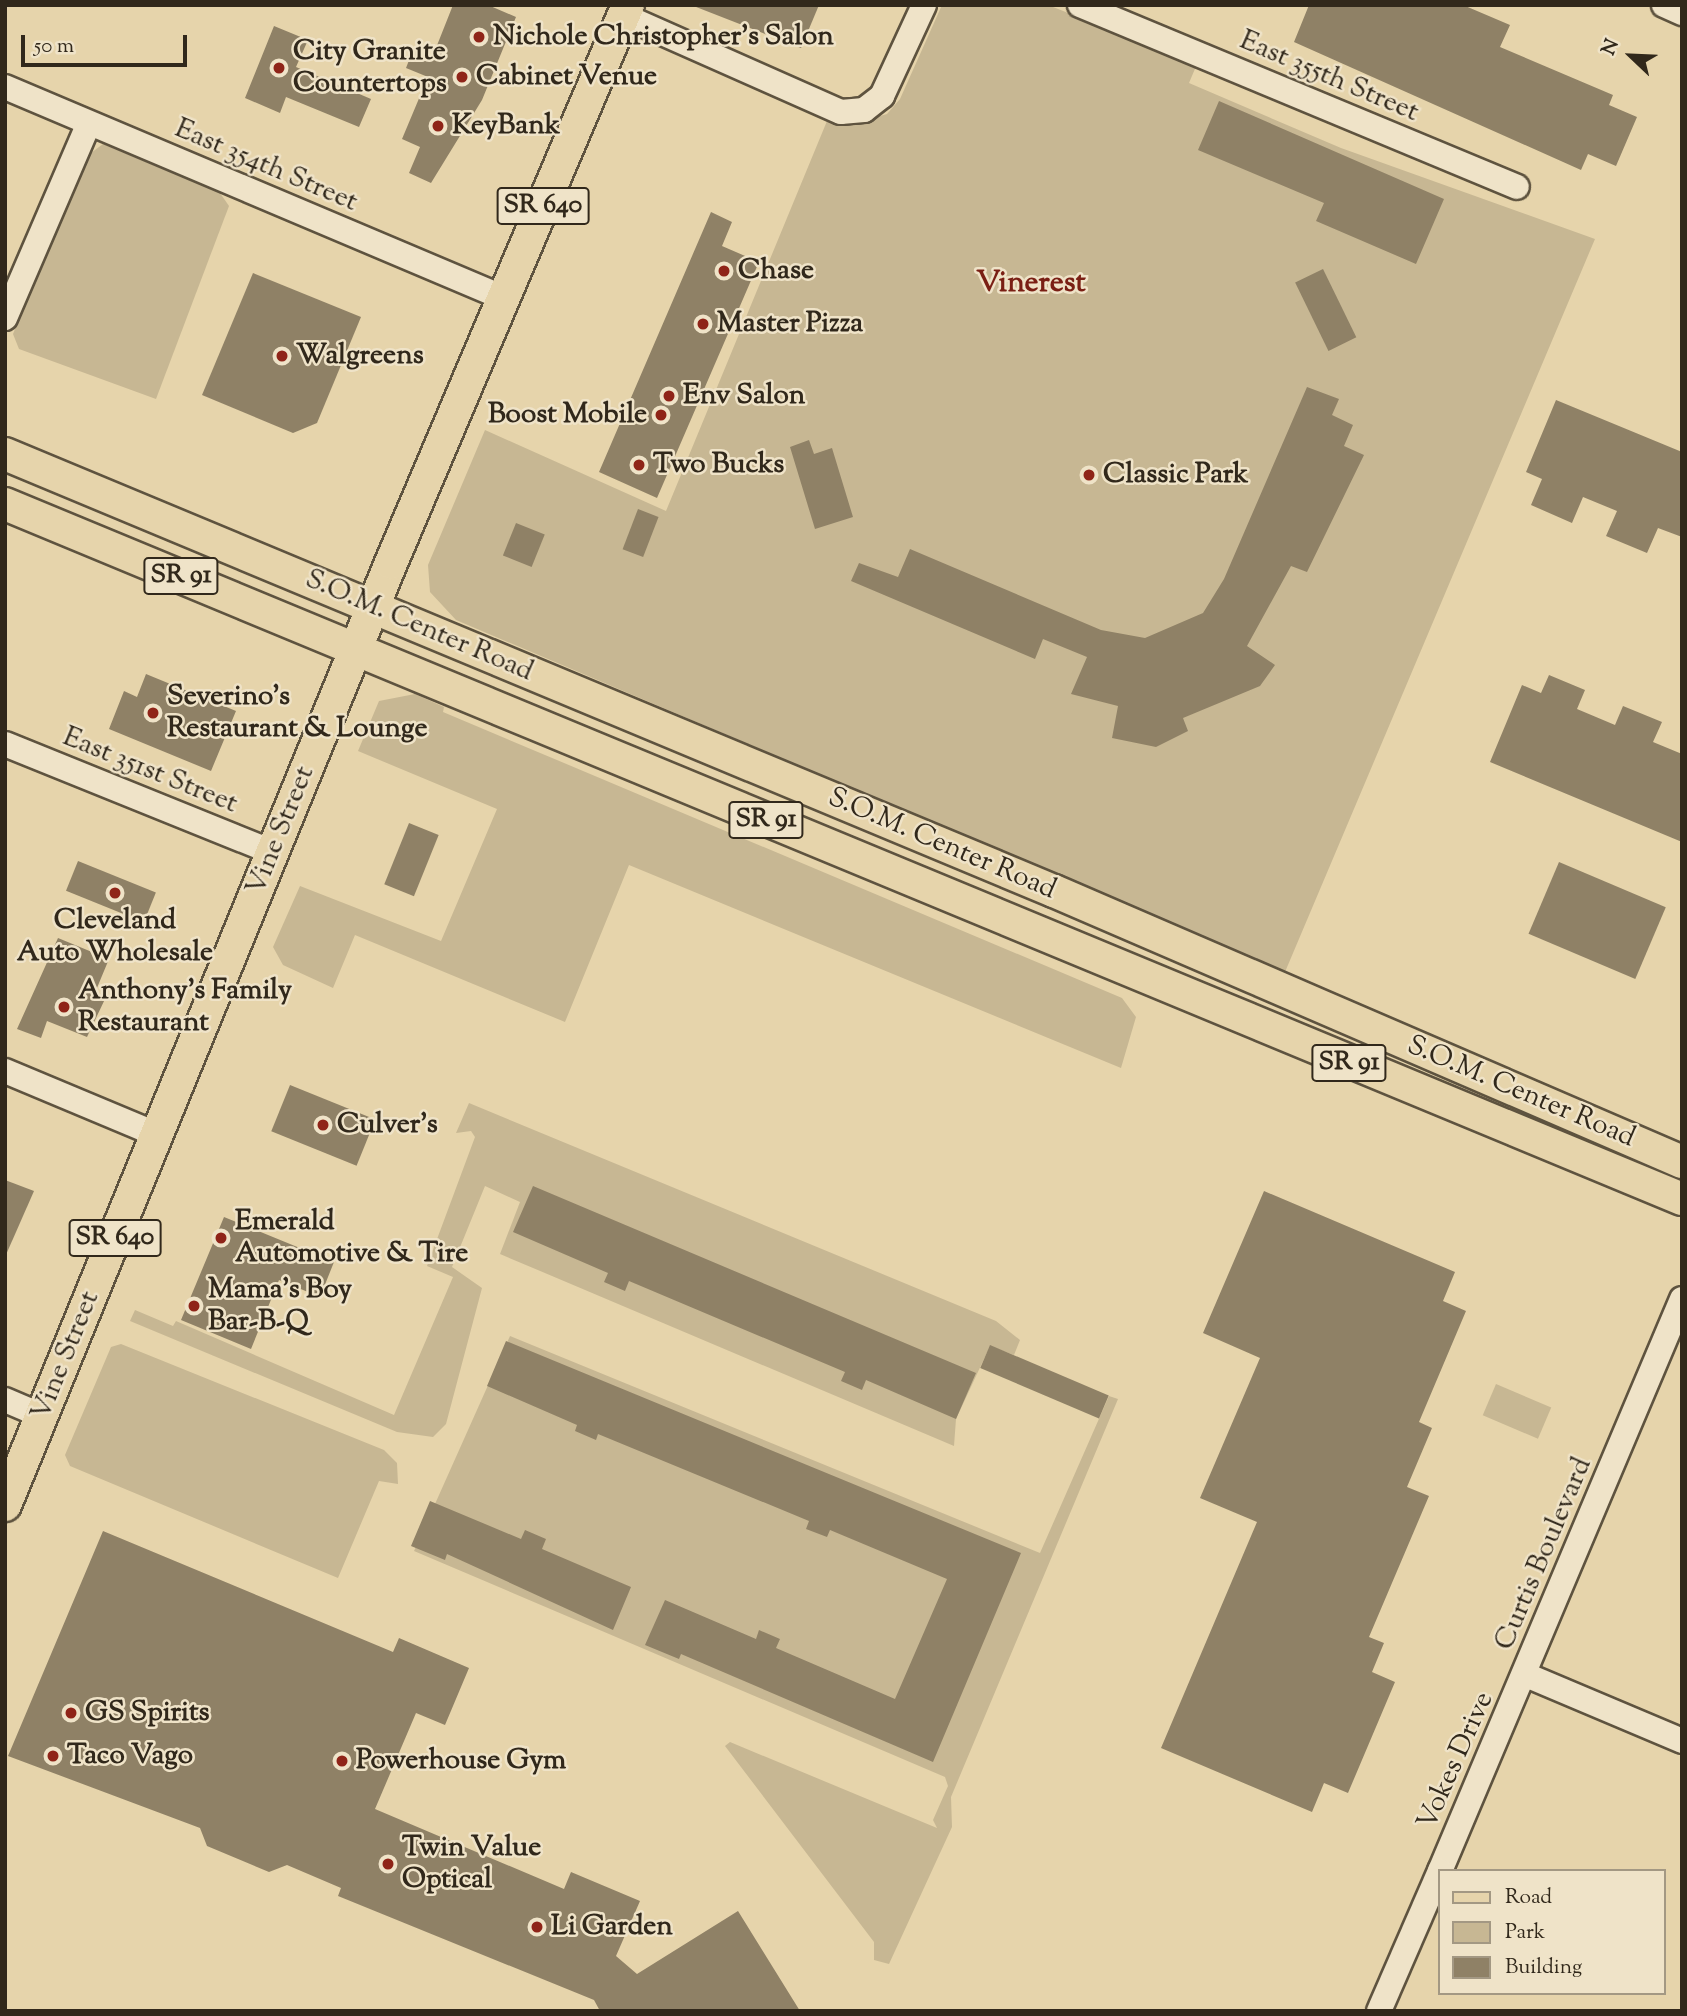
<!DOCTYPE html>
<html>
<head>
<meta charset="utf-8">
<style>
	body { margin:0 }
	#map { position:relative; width:1687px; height:2016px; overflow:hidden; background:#e6d4ab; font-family:"Sorts Mill Goudy",serif }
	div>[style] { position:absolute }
	.green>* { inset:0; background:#c7b793; transform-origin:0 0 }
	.building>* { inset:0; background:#8f8166; transform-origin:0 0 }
	.roads { filter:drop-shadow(2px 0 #5e533f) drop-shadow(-2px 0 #5e533f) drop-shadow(0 2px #5e533f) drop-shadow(0 -2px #5e533f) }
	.minor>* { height:24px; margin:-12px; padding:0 12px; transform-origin:12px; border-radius:12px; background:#efe3c8 }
	.major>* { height:32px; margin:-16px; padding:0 16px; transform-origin:16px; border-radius:16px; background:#e6d4ab }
	.dots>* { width:19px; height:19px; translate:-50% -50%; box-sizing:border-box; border:4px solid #efe3c8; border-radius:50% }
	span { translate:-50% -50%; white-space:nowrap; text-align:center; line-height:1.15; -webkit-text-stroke:5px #efe3c8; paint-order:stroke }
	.shield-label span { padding:2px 5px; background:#efe3c8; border:2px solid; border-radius:5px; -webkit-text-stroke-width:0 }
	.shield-label { font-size:26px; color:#31281b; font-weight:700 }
	.poi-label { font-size:28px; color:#31281b; font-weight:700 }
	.left { translate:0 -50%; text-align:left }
	.right { translate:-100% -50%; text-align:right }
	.street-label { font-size:28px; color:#31281b }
	.neighbourhood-label { font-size:30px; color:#7a1f14; font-weight:700 }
	.frame { position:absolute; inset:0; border:7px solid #31281b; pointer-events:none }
	.legend { position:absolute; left:1438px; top:1869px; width:228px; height:126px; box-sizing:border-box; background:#efe3c8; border:2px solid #a39883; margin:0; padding:9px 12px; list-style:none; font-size:21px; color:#31281b }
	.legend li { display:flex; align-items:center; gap:14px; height:35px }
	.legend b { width:35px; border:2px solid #a39883 }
	.north { position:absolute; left:1596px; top:21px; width:70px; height:70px; -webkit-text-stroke:5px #efe3c8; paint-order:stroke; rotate:293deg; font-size:19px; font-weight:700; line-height:28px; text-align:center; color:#31281b }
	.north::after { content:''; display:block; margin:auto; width:24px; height:32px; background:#31281b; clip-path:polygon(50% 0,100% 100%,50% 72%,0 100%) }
	.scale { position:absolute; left:21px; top:35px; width:166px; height:32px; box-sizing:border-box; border:4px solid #31281b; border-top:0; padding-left:9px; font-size:21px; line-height:24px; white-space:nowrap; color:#31281b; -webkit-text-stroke:5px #efe3c8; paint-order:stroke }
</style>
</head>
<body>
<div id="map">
	<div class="green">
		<i style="clip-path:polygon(942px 5px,1048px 5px,1197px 64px,1189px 83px,1341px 148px,1595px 239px,1285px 972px,456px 620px,430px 592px,428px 565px,485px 430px,666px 511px,827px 121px,845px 126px,887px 114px,900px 99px)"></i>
		<i style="clip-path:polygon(103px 144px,220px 193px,229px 206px,156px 399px,19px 349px,13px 334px,87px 156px)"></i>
		<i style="clip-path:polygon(415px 694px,444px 707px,443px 712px,1122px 998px,1136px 1017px,1121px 1068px,629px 865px,565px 1022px,355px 935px,333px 988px,283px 965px,273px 947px,300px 886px,441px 941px,497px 809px,358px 751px,379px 701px)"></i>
		<i style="clip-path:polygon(469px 1103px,996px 1321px,1020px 1340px,1014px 1355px,990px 1346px,956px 1419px,954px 1446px,500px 1254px,520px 1202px,485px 1186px,452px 1267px,482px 1288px,446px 1424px,433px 1437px,397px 1432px,130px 1321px,135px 1310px,173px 1326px,176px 1321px,394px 1415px,453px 1277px,427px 1266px,475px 1137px,471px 1131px,456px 1133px)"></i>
		<i style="clip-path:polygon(510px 1336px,1040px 1553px,1109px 1396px,1118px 1399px,951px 1797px,952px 1827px,889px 1964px,874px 1960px,874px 1942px,725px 1746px,730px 1742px,937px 1828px,933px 1820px,948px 1786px,945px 1777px,414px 1551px)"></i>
		<i style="clip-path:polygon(121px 1344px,384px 1450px,397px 1463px,398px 1484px,379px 1481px,338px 1578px,70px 1466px,65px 1455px,111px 1347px)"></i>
		<i style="left:1496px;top:1384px;width:60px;height:34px;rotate:23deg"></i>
	</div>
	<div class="building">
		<i style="clip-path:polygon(453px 5px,488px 5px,516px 17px,482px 100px,431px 183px,409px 173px,420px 147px,402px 139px,428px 77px,406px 68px,413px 50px,432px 58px)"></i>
		<i style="clip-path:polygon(691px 5px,819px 5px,801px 48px)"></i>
		<i style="clip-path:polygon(1309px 5px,1463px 5px,1510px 25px,1500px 47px,1613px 95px,1609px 105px,1637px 117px,1616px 166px,1588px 154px,1581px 170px,1294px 42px)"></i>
		<i style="clip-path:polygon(274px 26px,308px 40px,296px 67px,371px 99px,359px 127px,286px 97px,280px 113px,245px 98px)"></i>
		<i style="clip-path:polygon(1219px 101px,1444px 199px,1416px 264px,1316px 221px,1324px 203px,1198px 150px)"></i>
		<i style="clip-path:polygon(711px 212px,732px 222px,722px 246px,759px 262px,657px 498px,599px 472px)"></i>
		<i style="left:1323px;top:269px;width:76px;height:31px;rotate:64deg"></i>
		<i style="clip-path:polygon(253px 273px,361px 317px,317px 423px,293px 433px,202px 395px)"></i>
		<i style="clip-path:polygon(1307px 387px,1339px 399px,1332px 415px,1353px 425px,1344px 446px,1364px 455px,1307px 572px,1291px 566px,1247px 646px,1275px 665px,1260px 686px,1183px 718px,1188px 731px,1156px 747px,1112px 738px,1118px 706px,1071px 694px,1087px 657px,1043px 639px,1035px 659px,851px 581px,859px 563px,898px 577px,910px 549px,1101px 630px,1145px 638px,1203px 613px,1224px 579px)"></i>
		<i style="clip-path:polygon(1556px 400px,1682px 452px,1682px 537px,1658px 528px,1647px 553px,1606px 536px,1617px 511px,1583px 497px,1572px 523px,1531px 505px,1542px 479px,1526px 472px)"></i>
		<i style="clip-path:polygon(809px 440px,814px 454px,832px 448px,853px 517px,815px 529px,790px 447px)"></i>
		<i style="left:638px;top:509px;width:22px;height:43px;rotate:21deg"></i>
		<i style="left:516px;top:523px;width:31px;height:35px;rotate:22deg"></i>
		<i style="clip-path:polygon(146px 674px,236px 711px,211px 771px,109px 729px,124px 691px,137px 697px)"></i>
		<i style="clip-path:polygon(1549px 675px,1585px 690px,1577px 709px,1615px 725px,1623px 706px,1662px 722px,1653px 742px,1682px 754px,1682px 842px,1490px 762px,1522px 685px,1541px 693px)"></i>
		<i style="left:409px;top:823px;width:32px;height:66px;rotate:22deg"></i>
		<i style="left:78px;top:861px;width:84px;height:32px;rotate:22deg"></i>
		<i style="left:1559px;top:862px;width:116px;height:78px;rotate:23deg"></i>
		<i style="clip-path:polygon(58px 938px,109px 959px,94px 995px,105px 999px,87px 1037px,47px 1021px,41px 1038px,17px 1029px)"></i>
		<i style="left:290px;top:1085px;width:92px;height:50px;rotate:22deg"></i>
		<i style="clip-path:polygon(5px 1180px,34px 1191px,5px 1257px)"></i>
		<i style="clip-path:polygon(533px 1186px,976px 1373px,956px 1419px,866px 1380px,862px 1390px,841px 1381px,845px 1372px,629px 1281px,625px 1291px,604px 1282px,608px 1273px,513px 1232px)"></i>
		<i style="clip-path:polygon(1264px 1191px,1455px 1272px,1443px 1301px,1466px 1311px,1419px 1422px,1432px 1428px,1407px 1487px,1429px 1496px,1369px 1637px,1384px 1643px,1372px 1672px,1395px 1682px,1348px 1793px,1324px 1783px,1312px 1812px,1161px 1748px,1257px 1522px,1200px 1498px,1260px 1358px,1203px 1333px)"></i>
		<i style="clip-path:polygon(224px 1217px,334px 1262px,320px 1297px,279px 1280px,251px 1349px,181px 1320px)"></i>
		<i style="clip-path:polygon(506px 1341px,1021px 1553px,933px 1762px,681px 1654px,679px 1659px,645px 1645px,665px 1600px,756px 1639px,759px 1630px,780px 1639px,776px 1648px,895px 1699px,947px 1579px,830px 1530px,827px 1537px,806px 1529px,809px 1521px,598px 1434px,596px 1440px,575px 1431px,577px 1425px,487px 1386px)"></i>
		<i style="left:990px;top:1345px;width:129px;height:25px;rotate:23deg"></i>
		<i style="clip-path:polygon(430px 1501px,521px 1539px,525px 1530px,546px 1539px,542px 1549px,631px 1587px,613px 1630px,447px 1554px,445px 1560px,411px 1546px)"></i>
		<i style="clip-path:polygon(103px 1531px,393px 1652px,399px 1638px,469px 1668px,445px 1725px,416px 1713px,375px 1809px,564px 1889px,571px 1872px,640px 1901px,616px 1956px,637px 1974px,738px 1911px,800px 2011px,600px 2011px,594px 2000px,338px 1896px,341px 1888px,287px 1865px,269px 1872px,207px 1846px,200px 1828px,8px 1756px)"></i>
	</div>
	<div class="roads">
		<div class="minor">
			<i style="left:1080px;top:5px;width:473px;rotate:22.6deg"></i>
			<i style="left:1664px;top:5px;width:20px;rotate:24deg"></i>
			<i style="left:624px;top:16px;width:237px;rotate:23.9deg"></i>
			<i style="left:841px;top:112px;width:23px;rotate:-5deg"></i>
			<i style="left:864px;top:110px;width:23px;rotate:-38deg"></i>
			<i style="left:882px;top:96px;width:100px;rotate:-65.2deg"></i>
			<i style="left:5px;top:87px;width:542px;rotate:22.92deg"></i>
			<i style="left:5px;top:318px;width:212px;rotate:-66.7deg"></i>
			<i style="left:5px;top:744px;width:288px;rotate:22deg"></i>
			<i style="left:5px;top:1071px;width:166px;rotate:22.7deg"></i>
			<i style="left:5px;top:1400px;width:39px;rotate:23deg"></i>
			<i style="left:1526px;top:1675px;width:169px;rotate:22.9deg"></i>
			<i style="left:1440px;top:1871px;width:621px;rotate:-67.07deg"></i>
			<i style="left:1379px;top:2011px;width:153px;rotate:-66.5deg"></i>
		</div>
		<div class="major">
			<i style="left:5px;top:454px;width:1136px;rotate:22.62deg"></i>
			<i style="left:1054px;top:891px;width:684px;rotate:23.34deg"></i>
			<i style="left:5px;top:504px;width:1815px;rotate:22.51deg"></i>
			<i style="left:5px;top:1505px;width:1018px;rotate:-67.72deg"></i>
			<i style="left:391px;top:563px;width:606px;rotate:-66.99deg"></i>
		</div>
	</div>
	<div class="dots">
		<i style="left:479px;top:37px;background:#8f2418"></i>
		<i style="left:279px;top:68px;background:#8f2418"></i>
		<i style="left:462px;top:77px;background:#8f2418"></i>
		<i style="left:438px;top:126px;background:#8f2418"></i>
		<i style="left:724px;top:271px;background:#8f2418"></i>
		<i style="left:703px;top:324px;background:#8f2418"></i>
		<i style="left:282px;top:356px;background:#8f2418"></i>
		<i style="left:669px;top:396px;background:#8f2418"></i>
		<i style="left:661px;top:415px;background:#8f2418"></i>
		<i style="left:639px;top:465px;background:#8f2418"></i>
		<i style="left:1089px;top:475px;background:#8f2418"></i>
		<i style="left:153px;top:713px;background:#8f2418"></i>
		<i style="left:115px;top:893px;background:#8f2418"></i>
		<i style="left:64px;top:1007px;background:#8f2418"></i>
		<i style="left:323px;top:1125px;background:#8f2418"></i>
		<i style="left:221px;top:1238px;background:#8f2418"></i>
		<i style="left:194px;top:1306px;background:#8f2418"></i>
		<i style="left:71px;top:1713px;background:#8f2418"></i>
		<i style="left:53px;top:1756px;background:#8f2418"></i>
		<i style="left:342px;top:1761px;background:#8f2418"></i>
		<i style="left:388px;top:1864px;background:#8f2418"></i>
		<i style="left:537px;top:1927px;background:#8f2418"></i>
	</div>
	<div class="shield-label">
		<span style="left:543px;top:206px">SR 640</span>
		<span style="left:181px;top:576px">SR 91</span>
		<span style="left:766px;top:820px">SR 91</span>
		<span style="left:1349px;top:1063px">SR 91</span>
		<span style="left:115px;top:1238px">SR 640</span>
	</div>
	<div class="poi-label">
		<span class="left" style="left:493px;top:37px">Nichole Christopher's Salon</span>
		<span class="left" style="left:293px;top:68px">City Granite<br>Countertops</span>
		<span class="left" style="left:476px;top:77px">Cabinet Venue</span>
		<span class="left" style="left:452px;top:126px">KeyBank</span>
		<span class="left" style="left:738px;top:271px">Chase</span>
		<span class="left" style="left:717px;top:324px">Master Pizza</span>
		<span class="left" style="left:296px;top:356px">Walgreens</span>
		<span class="left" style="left:683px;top:396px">Env Salon</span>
		<span class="right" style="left:647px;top:415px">Boost Mobile</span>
		<span class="left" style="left:653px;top:465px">Two Bucks</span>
		<span class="left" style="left:1103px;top:475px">Classic Park</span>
		<span class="left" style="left:167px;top:713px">Severino's<br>Restaurant &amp; Lounge</span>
		<span style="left:115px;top:937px">Cleveland<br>Auto Wholesale</span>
		<span class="left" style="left:78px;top:1007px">Anthony's Family<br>Restaurant</span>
		<span class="left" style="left:337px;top:1125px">Culver's</span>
		<span class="left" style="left:235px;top:1238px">Emerald<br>Automotive &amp; Tire</span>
		<span class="left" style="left:208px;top:1306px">Mama's Boy<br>Bar-B-Q</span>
		<span class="left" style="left:85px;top:1713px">GS Spirits</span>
		<span class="left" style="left:67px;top:1756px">Taco Vago</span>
		<span class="left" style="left:356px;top:1761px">Powerhouse Gym</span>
		<span class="left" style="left:402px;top:1864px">Twin Value<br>Optical</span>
		<span class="left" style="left:551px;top:1927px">Li Garden</span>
	</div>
	<div class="street-label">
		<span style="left:1329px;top:77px;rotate:23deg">East 355th Street</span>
		<span style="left:266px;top:166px;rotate:23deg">East 354th Street</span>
		<span style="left:419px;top:626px;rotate:23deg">S.O.M. Center Road</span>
		<span style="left:150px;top:771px;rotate:22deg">East 351st Street</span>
		<span style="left:281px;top:831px;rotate:-68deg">Vine Street</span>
		<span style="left:942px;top:844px;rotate:23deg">S.O.M. Center Road</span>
		<span style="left:1521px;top:1092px;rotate:23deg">S.O.M. Center Road</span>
		<span style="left:66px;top:1356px;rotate:-68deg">Vine Street</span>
		<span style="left:1544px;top:1554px;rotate:-67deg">Curtis Boulevard</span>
		<span style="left:1456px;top:1761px;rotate:-66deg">Vokes Drive</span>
	</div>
	<div class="neighbourhood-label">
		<span style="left:1031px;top:284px">Vinerest</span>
	</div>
	<div class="frame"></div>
	<ul class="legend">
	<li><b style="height:9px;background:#e6d4ab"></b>Road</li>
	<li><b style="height:19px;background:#c7b793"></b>Park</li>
	<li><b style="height:19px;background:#8f8166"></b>Building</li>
	</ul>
	<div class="north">N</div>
	<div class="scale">50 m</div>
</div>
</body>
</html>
